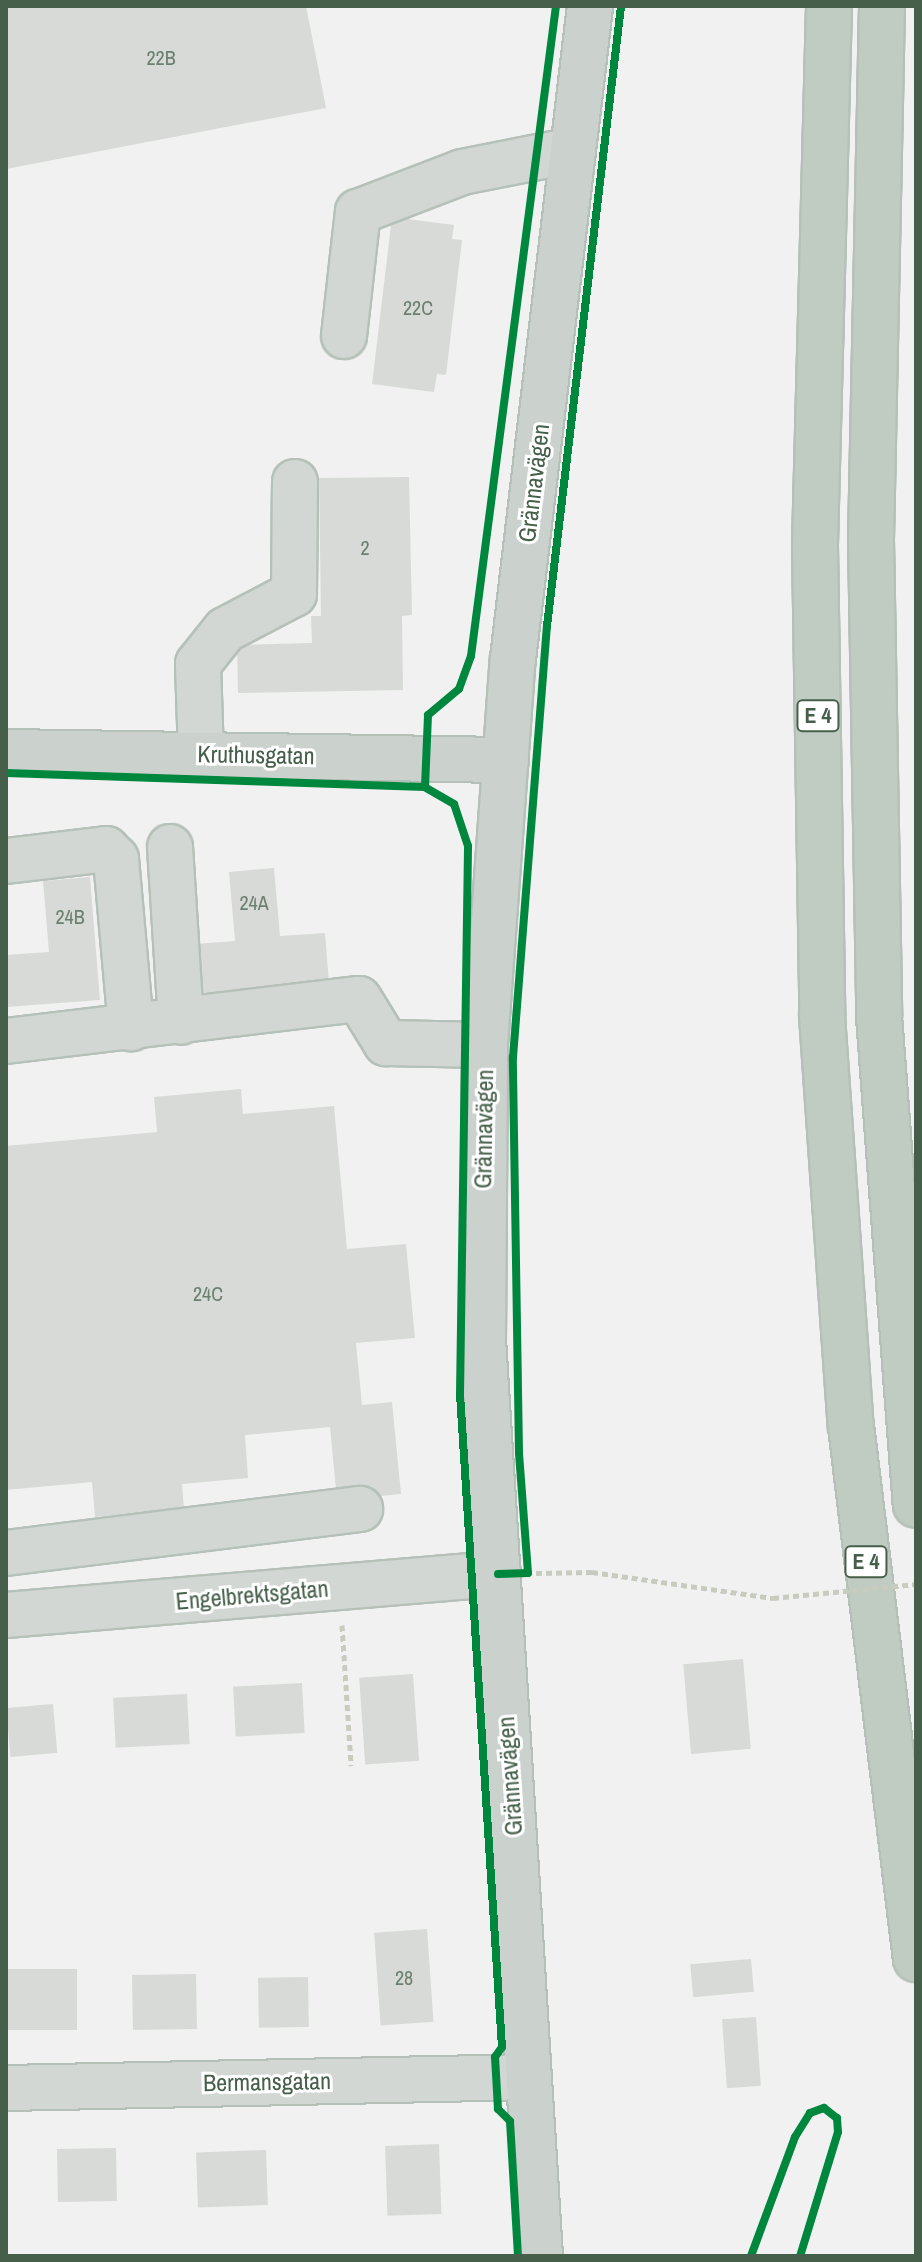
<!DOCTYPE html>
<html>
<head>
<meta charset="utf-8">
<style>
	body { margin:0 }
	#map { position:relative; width:922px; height:2262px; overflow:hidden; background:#f2f1f2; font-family:"Archivo Narrow",sans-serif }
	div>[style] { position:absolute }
	.building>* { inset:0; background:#d7dad7; transform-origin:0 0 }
	.path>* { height:5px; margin-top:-2.5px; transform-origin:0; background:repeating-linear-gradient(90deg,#c8ccbe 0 6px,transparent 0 10px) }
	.roads { filter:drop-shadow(2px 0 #b5c1b8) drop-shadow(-2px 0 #b5c1b8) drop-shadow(0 2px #b5c1b8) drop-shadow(0 -2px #b5c1b8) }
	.minor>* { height:44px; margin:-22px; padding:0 22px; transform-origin:22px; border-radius:22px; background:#d2d7d3 }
	.major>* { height:44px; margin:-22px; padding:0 22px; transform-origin:22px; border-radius:22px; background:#cbd2cd }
	.highway>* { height:44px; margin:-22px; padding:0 22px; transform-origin:22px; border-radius:22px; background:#c0cbc2 }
	.path-bridge>* { height:5px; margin-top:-2.5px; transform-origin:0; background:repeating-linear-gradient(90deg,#c8ccbe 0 6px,transparent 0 10px) }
	.cycleway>* { height:8px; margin:-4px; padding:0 4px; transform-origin:4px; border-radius:4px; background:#00873e }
	span { translate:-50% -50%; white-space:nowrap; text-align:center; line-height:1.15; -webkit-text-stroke:6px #fff; paint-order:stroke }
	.number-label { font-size:20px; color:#6c8070 }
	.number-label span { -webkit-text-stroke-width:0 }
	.shield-label span { padding:2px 6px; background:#fff; border:2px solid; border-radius:6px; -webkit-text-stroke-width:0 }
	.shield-label { font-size:22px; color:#465f4a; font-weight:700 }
	.street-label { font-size:24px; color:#465f4a }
	.frame { position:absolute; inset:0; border:8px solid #465f4a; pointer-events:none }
</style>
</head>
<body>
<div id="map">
	<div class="building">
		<i style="clip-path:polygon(6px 6px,306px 6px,326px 108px,6px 169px)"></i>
		<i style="clip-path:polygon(392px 217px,454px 225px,452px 239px,462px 240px,446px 375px,437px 374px,434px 392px,372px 384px)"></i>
		<i style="clip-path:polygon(409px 477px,412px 615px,402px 616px,403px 690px,238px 693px,237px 645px,312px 643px,311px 616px,321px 616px,319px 478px)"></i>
		<i style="clip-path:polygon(274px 868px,280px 936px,325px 933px,329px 983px,186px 994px,182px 945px,235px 941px,229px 872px)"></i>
		<i style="clip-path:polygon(90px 877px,100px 1000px,6px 1007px,6px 955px,49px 952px,43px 881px)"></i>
		<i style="clip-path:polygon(241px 1089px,243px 1114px,334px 1106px,347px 1249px,406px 1244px,415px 1338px,356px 1343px,362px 1405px,392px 1402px,401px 1494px,337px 1500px,330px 1427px,245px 1435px,248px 1478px,182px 1484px,184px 1509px,95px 1517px,92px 1482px,6px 1490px,6px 1146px,157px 1132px,154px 1097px)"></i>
		<i style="left:743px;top:1659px;width:90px;height:60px;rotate:85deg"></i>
		<i style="left:413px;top:1674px;width:87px;height:54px;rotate:86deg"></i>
		<i style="left:302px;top:1683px;width:50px;height:69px;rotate:87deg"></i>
		<i style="left:187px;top:1694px;width:50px;height:74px;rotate:87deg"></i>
		<i style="left:53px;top:1704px;width:49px;height:47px;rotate:85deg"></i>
		<i style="left:427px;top:1929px;width:93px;height:53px;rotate:86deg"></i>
		<i style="left:751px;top:1959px;width:33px;height:61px;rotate:85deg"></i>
		<i style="left:6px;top:1969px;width:71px;height:61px"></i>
		<i style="left:196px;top:1974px;width:55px;height:64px;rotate:89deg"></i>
		<i style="left:308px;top:1977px;width:50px;height:50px;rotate:89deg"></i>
		<i style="left:756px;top:2017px;width:69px;height:34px;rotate:86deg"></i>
		<i style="left:439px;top:2144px;width:70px;height:54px;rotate:88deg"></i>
		<i style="left:116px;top:2148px;width:53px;height:59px;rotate:89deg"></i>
		<i style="left:266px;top:2150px;width:55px;height:70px;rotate:88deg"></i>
	</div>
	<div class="path">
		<i style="left:536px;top:1573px;width:56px;rotate:-1deg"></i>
		<i style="left:592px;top:1572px;width:183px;rotate:8.2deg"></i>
		<i style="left:342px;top:1625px;width:141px;rotate:86.3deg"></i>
	</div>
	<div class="roads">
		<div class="minor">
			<i style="left:344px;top:336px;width:125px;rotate:-83.6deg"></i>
			<i style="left:358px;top:212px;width:111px;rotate:-21deg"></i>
			<i style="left:462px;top:172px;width:113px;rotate:-11.2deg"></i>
			<i style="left:201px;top:755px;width:91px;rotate:-91.9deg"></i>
			<i style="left:198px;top:664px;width:43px;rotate:-51.5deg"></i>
			<i style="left:225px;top:630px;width:78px;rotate:-27.6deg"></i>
			<i style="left:294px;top:594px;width:112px;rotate:-89.5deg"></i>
			<i style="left:170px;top:847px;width:175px;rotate:86.4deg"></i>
			<i style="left:6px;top:861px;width:101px;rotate:-6.8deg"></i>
			<i style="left:106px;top:849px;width:14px;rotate:45deg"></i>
			<i style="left:116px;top:859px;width:170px;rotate:84.9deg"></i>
			<i style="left:6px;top:1041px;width:355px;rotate:-6.8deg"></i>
			<i style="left:359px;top:999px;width:52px;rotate:58.5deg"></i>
			<i style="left:386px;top:1043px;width:99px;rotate:1.2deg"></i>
			<i style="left:6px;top:1553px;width:357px;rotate:-7.1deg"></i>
			<i style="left:6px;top:1615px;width:494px;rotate:-4.8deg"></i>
			<i style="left:6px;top:2088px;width:523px;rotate:-1.2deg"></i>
		</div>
		<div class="major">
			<i style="left:6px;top:752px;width:500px;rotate:0.92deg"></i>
			<i style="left:540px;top:2256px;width:917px;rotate:-93.56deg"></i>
			<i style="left:483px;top:1341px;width:296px;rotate:-89.6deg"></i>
			<i style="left:485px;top:1045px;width:387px;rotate:-85.9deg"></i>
			<i style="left:513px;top:659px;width:658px;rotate:-83.27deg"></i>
		</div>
		<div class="highway">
			<i style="left:829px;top:6px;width:540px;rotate:91.49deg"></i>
			<i style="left:815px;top:546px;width:470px;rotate:89.1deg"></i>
			<i style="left:822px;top:1016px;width:411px;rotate:86deg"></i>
			<i style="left:851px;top:1426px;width:537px;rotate:83.05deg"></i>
			<i style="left:882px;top:6px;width:534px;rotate:91.18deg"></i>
			<i style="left:871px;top:540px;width:476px;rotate:89deg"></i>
			<i style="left:879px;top:1016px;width:490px;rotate:85.7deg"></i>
		</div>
	</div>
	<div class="path-bridge">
		<i style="left:773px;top:1598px;width:144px;rotate:-5.6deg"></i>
	</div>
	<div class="cycleway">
		<i style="left:6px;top:773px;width:419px;rotate:1.9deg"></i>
		<i style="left:498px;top:1574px;width:30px;rotate:-2deg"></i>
		<i style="left:528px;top:1573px;width:120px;rotate:-94.3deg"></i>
		<i style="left:519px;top:1453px;width:396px;rotate:-90.9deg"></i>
		<i style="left:513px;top:1057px;width:432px;rotate:-85.5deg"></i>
		<i style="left:547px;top:626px;width:624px;rotate:-83.19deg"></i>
		<i style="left:518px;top:2256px;width:135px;rotate:-93.4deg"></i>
		<i style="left:510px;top:2121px;width:17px;rotate:-135deg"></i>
		<i style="left:498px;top:2109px;width:52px;rotate:-93.3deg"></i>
		<i style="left:495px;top:2057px;width:12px;rotate:-55deg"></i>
		<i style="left:502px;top:2047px;width:654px;rotate:-93.68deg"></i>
		<i style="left:460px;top:1394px;width:548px;rotate:-89.16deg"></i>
		<i style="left:468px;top:846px;width:44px;rotate:-108.4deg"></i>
		<i style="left:454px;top:804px;width:34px;rotate:-150deg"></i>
		<i style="left:425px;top:787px;width:72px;rotate:-87.6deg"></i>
		<i style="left:428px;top:715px;width:40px;rotate:-40deg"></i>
		<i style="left:459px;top:689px;width:35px;rotate:-70deg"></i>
		<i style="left:471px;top:656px;width:656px;rotate:-82.55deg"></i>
		<i style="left:751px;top:2256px;width:127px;rotate:-69.7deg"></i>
		<i style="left:795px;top:2137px;width:28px;rotate:-58deg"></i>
		<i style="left:810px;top:2113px;width:15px;rotate:-20deg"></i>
		<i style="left:824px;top:2108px;width:16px;rotate:38deg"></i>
		<i style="left:837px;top:2118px;width:14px;rotate:86deg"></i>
		<i style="left:838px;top:2132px;width:130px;rotate:107deg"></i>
	</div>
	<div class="number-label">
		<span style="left:161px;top:57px">22B</span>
		<span style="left:418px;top:307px">22C</span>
		<span style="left:365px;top:547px">2</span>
		<span style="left:254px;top:902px">24A</span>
		<span style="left:70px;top:916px">24B</span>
		<span style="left:208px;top:1293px">24C</span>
		<span style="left:404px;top:1977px">28</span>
	</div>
	<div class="shield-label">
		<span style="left:818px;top:716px">E 4</span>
		<span style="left:866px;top:1562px">E 4</span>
	</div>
	<div class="street-label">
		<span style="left:534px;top:483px;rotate:-83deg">Grännavägen</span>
		<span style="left:256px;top:755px;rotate:1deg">Kruthusgatan</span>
		<span style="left:484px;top:1129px;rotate:-89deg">Grännavägen</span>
		<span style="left:252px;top:1595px;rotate:-5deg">Engelbrektsgatan</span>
		<span style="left:510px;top:1776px;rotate:-94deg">Grännavägen</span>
		<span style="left:267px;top:2082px;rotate:-1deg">Bermansgatan</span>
	</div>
	<div class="frame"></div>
</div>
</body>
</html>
